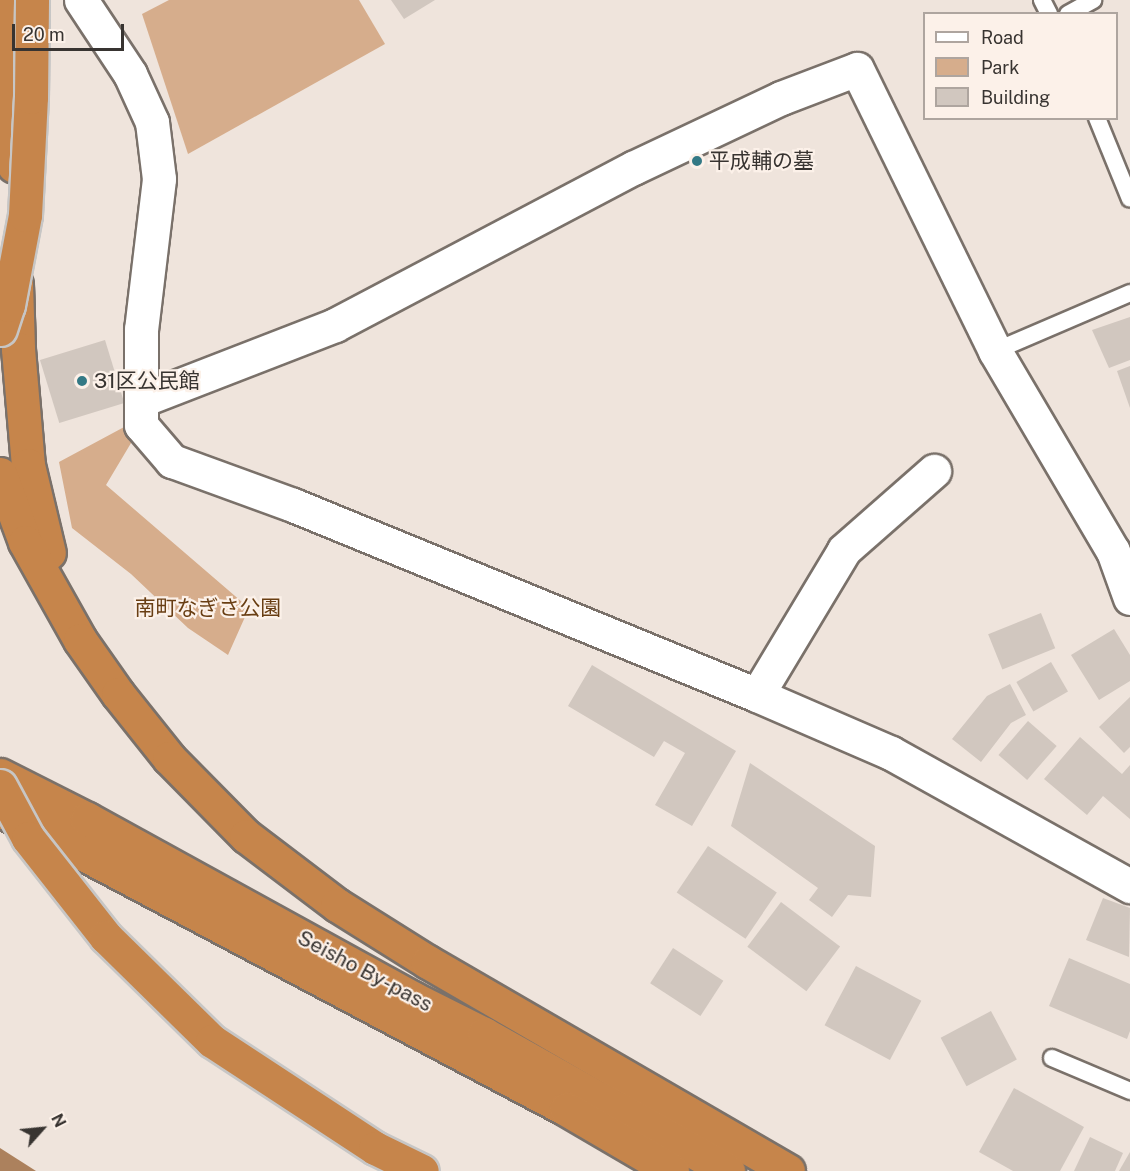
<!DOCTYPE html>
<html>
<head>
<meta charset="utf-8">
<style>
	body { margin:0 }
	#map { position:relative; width:1130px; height:1171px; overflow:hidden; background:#efe4dc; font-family:"Public Sans","Noto Sans JP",sans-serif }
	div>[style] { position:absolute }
	.green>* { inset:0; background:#d6ad8c }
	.water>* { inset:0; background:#ac815d }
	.building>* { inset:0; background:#d1c7bf; transform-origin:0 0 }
	.roads { filter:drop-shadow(2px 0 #7a716a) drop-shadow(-2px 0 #7a716a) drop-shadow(0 2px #7a716a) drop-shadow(0 -2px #7a716a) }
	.service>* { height:16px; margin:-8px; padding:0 8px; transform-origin:8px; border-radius:8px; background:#fff }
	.minor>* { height:33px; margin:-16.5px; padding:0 16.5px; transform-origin:16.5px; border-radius:16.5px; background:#fff }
	.motorway>* { height:33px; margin:-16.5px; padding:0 16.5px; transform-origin:16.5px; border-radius:16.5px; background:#c6854b }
	.bridges { filter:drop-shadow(2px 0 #c7c6c5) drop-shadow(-2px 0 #c7c6c5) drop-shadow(0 2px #c7c6c5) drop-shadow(0 -2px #c7c6c5) }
	.motorway-bridge>* { height:33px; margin:-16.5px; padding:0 16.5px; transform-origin:16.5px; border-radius:16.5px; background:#c6854b }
	.dots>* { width:16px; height:16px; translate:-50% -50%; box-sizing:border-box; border:3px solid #fcf1e9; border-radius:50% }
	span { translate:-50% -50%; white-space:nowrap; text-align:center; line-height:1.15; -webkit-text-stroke:4.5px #fcf1e9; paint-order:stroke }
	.poi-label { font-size:21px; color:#383431 }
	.left { translate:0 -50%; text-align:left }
	.park-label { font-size:21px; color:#693e13 }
	.street-label { font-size:21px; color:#383431 }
	.legend { position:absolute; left:923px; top:12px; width:195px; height:108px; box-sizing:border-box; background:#fcf1e9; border:2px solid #aea59f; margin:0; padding:8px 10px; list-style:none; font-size:18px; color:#383431 }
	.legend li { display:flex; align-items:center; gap:12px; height:30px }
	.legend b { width:30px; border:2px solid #aea59f }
	.north { position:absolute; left:12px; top:1099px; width:60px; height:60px; -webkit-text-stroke:4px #fcf1e9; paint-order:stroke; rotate:63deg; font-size:16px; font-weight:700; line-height:24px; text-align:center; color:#383431 }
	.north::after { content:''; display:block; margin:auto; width:21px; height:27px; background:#383431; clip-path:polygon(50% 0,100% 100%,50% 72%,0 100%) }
	.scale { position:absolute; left:12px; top:24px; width:112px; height:27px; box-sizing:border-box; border:3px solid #383431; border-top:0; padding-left:8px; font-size:18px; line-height:21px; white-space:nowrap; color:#383431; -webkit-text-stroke:4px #fcf1e9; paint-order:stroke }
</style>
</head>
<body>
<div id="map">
	<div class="green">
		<i style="clip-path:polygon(169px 0,359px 0,385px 44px,188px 154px,142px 14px)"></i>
		<i style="clip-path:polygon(126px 426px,134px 438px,106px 485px,249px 608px,228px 655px,188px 628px,131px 574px,72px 528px,59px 462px)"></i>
	</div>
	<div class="water">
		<i style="clip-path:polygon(0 1148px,36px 1171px,0 1171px)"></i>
	</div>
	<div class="building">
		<i style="clip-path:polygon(391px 0,435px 0,404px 19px)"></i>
		<i style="clip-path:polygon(1130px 317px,1130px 360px,1109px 368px,1092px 330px)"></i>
		<i style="left:105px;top:340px;width:66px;height:68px;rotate:73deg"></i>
		<i style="clip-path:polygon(1130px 366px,1130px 408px,1117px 371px)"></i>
		<i style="left:1041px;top:613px;width:38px;height:57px;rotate:68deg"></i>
		<i style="clip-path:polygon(1114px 629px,1130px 655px,1130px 681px,1099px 700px,1071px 655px)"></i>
		<i style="left:1051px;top:662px;width:34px;height:40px;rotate:60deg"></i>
		<i style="clip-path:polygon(592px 665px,736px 751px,692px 826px,655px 805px,685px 753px,664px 741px,654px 757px,568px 706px)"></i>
		<i style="clip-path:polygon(1010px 684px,1026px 715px,1011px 723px,981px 762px,952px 739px,987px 696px)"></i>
		<i style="clip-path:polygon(1130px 697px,1130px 747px,1124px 753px,1099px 727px)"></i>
		<i style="left:1028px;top:721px;width:38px;height:45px;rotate:41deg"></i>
		<i style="clip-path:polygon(1080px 737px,1122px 774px,1130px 765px,1130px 819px,1103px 796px,1087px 815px,1044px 779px)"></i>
		<i style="clip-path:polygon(750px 763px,875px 846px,871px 897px,848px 895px,832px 917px,809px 900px,818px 888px,731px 826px)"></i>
		<i style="left:708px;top:846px;width:83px;height:56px;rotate:34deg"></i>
		<i style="clip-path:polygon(1103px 898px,1130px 908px,1129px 957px,1086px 940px)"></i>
		<i style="left:781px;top:902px;width:74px;height:56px;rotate:37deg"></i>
		<i style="left:673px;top:948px;width:60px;height:42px;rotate:33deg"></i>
		<i style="clip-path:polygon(1069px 958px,1130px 984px,1130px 1031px,1127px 1039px,1049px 1006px)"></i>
		<i style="left:856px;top:966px;width:74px;height:67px;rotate:28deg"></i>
		<i style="left:991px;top:1011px;width:55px;height:57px;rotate:62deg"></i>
		<i style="clip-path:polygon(1014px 1088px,1084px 1127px,1060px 1171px,1013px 1171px,979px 1152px)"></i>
		<i style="clip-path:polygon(1090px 1137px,1123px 1153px,1115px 1171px,1074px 1171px)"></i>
		<i style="clip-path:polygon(1130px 1152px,1130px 1171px,1119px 1171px)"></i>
	</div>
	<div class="roads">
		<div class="service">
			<i style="left:1042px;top:0;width:16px;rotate:63deg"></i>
			<i style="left:1068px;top:14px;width:29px;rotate:-29deg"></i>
			<i style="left:1097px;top:118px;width:87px;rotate:67.8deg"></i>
			<i style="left:995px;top:351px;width:147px;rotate:-23.2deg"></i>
			<i style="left:1052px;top:1058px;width:85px;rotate:22.9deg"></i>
		</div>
		<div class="minor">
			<i style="left:81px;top:0;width:89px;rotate:56.5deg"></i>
			<i style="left:130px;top:74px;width:53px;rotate:65.4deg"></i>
			<i style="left:152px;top:122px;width:57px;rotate:83deg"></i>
			<i style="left:159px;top:179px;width:151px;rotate:96.8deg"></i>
			<i style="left:141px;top:329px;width:96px;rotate:90deg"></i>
			<i style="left:141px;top:425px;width:48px;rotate:49.3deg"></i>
			<i style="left:172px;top:461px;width:129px;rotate:20deg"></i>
			<i style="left:293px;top:505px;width:501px;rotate:22.27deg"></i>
			<i style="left:757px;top:695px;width:146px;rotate:23.4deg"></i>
			<i style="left:891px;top:753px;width:274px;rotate:29.1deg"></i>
			<i style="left:142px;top:400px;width:207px;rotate:-21.2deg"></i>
			<i style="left:335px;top:325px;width:337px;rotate:-27.8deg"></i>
			<i style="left:633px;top:168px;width:164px;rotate:-25.3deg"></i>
			<i style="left:781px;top:98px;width:81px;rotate:-20.9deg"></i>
			<i style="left:857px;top:69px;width:314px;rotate:63.9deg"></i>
			<i style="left:995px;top:351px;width:232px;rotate:59.5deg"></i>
			<i style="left:1113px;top:551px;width:50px;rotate:70.1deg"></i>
			<i style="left:757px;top:695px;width:169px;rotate:-59deg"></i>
			<i style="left:844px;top:550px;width:120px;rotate:-41.3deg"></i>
		</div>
		<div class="motorway">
			<i style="left:11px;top:0;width:166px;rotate:89deg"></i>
			<i style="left:16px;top:284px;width:65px;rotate:88.2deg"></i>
			<i style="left:18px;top:349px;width:116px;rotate:85.1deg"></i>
			<i style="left:28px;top:465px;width:90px;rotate:76.6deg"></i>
			<i style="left:0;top:474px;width:72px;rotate:69.8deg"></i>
			<i style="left:25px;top:542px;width:112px;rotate:60.7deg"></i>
			<i style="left:80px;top:640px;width:66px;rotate:54.9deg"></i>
			<i style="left:118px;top:694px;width:82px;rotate:51.4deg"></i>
			<i style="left:169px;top:758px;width:110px;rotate:45.4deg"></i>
			<i style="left:246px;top:836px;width:114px;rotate:37.2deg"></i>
			<i style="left:337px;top:905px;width:107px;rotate:32.1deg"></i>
			<i style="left:428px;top:962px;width:416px;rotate:30.1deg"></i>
			<i style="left:0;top:775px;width:97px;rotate:26.8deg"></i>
			<i style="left:87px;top:819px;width:373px;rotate:28.8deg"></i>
			<i style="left:414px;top:999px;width:78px;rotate:26.6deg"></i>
			<i style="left:484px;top:1034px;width:280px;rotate:29.3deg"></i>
			<i style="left:8px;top:814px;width:631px;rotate:27.86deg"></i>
			<i style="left:566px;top:1109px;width:123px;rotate:30.3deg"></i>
		</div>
	</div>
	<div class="bridges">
		<div class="motorway-bridge">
			<i style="left:0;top:329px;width:25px;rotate:-72deg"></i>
			<i style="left:8px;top:305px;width:92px;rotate:-79.3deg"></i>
			<i style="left:25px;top:215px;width:118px;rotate:-87.1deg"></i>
			<i style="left:31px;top:97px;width:97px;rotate:-89.4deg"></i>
			<i style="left:0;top:786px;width:59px;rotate:61.7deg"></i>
			<i style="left:28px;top:838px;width:126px;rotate:51.8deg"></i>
			<i style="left:106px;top:937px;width:148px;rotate:44.5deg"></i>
			<i style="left:212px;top:1041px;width:195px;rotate:33.3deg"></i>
			<i style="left:375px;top:1148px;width:52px;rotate:26.1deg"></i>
		</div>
	</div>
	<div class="dots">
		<i style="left:697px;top:161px;background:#337985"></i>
		<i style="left:82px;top:381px;background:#337985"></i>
	</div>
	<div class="poi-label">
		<span class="left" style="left:709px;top:161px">平成輔の墓</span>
		<span class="left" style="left:94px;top:381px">31区公民館</span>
	</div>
	<div class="park-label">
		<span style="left:208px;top:608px">南町なぎさ公園</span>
	</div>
	<div class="street-label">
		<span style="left:365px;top:971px;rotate:28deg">Seisho By-pass</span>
	</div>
	<ul class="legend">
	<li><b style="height:8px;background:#fff"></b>Road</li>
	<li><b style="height:16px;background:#d6ad8c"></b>Park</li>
	<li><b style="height:16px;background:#d1c7bf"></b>Building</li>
	</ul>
	<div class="north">N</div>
	<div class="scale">20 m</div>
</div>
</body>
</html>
